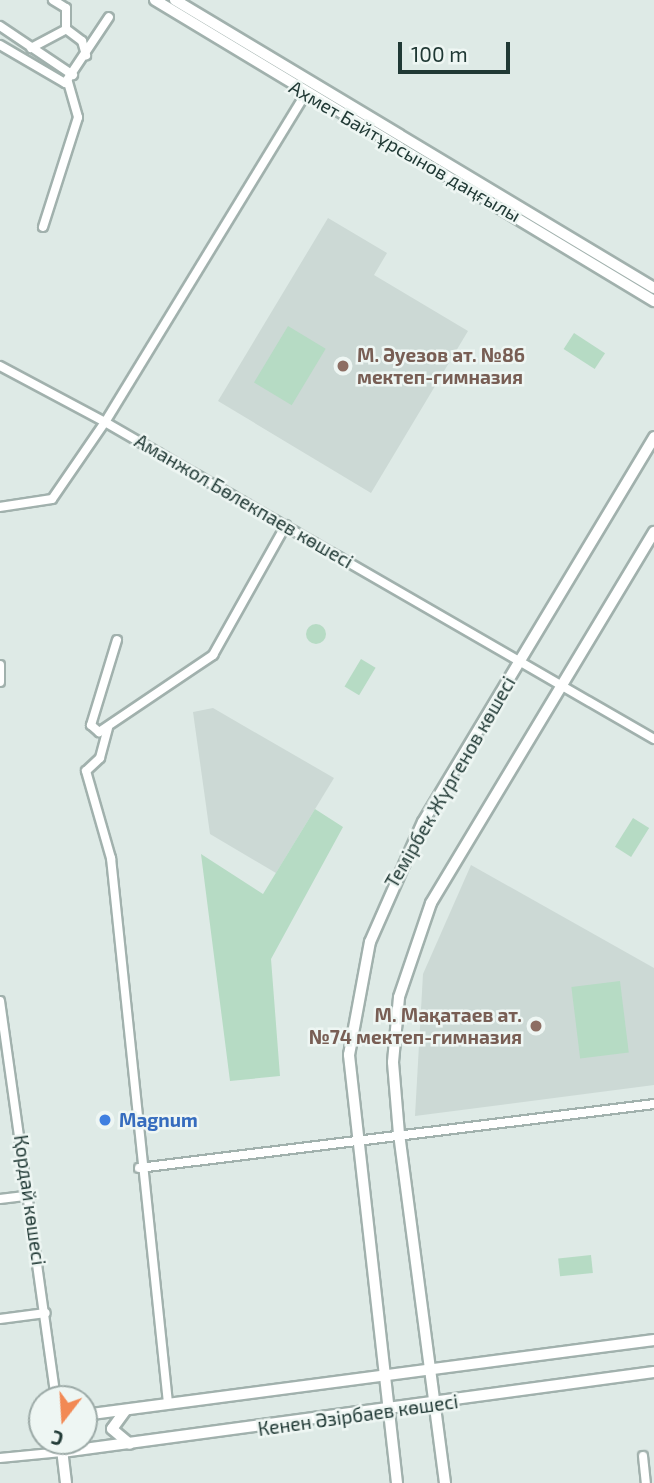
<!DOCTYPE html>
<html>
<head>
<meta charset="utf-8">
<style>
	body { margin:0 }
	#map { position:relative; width:654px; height:1483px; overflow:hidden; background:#deeae6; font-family:"Exo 2",sans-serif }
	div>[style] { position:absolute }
	.built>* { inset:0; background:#ccd9d5 }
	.green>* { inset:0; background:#b6dbc4; transform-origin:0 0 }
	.round { border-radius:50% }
	.roads { filter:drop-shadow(2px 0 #a1b1ad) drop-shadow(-2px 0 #a1b1ad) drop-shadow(0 2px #a1b1ad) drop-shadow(0 -2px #a1b1ad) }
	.minor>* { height:8px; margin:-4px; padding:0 4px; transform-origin:4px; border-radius:4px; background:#fff }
	.tertiary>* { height:10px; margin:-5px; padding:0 5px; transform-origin:5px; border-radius:5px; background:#fff }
	.dots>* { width:19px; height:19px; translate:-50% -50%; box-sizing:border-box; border:4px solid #eef6f3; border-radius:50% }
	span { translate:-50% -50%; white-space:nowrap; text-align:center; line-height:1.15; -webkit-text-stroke:5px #eef6f3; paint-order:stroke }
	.street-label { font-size:19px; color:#203935 }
	.education-label { font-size:19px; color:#785e54; font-weight:700 }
	.left { translate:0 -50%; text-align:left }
	.right { translate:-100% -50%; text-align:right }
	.shop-label { font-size:19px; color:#366cbe; font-weight:700 }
	.north { position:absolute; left:28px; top:1385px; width:70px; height:70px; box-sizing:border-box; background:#eef6f3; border:2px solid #9caaa7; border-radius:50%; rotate:197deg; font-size:19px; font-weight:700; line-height:28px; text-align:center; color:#203935 }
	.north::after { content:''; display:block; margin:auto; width:24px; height:32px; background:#f28954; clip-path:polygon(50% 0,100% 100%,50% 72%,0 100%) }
	.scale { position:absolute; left:398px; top:42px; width:112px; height:32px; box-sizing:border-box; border:4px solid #203935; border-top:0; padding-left:9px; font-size:21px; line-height:24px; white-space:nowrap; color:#203935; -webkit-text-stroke:5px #eef6f3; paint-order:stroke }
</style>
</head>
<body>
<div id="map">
	<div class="built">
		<i style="clip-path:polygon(328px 218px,387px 253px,374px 275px,468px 331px,371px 493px,218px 401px)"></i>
		<i style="clip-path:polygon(213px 708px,334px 778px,276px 873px,210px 834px,193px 712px)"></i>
		<i style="clip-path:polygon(471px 865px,654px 968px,654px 1085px,415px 1116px,423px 974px)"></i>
	</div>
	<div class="green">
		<i style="left:288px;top:326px;width:44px;height:66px;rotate:31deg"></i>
		<i style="left:574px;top:333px;width:37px;height:19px;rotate:33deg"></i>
		<i class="round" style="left:306px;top:624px;width:20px;height:20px"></i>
		<i style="left:361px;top:659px;width:17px;height:32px;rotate:31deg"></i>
		<i style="clip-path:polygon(315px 809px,343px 827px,271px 959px,280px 1076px,230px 1081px,201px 854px,263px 894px)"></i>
		<i style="left:633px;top:818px;width:19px;height:34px;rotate:32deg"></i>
		<i style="left:620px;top:981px;width:72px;height:49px;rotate:83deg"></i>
		<i style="left:591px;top:1255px;width:18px;height:33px;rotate:84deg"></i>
	</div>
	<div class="roads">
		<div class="minor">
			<i style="left:53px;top:0;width:15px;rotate:32deg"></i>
			<i style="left:66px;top:8px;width:21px;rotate:90deg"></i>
			<i style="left:66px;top:29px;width:20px;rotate:37deg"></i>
			<i style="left:82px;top:41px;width:15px;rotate:74deg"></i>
			<i style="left:0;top:26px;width:88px;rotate:33.9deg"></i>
			<i style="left:0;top:45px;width:75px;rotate:30.3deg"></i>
			<i style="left:65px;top:83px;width:79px;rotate:-56.3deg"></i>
			<i style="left:31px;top:48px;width:40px;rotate:-28deg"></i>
			<i style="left:306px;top:93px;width:386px;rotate:121.4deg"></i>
			<i style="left:105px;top:422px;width:634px;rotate:30deg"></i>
			<i style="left:43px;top:227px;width:115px;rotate:-72.3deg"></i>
			<i style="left:78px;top:117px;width:37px;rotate:-106deg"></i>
			<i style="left:0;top:366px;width:119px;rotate:28.1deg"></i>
			<i style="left:105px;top:422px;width:93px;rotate:124.5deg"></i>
			<i style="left:52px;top:499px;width:53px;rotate:171.3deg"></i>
			<i style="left:117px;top:640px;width:89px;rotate:107deg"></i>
			<i style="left:91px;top:725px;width:11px;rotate:41deg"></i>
			<i style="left:99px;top:732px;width:138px;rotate:-34deg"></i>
			<i style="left:213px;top:655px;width:149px;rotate:-60.7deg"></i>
			<i style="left:0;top:665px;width:17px;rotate:90deg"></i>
			<i style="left:108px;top:728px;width:31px;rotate:105deg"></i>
			<i style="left:100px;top:758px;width:19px;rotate:137deg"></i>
			<i style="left:86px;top:771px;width:91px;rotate:74deg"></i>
			<i style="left:111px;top:858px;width:548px;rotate:84.03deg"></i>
			<i style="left:0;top:1001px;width:402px;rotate:82deg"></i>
			<i style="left:139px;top:1168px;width:519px;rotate:-7.08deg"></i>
			<i style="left:0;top:1199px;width:31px;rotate:-7deg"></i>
			<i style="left:0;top:1319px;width:46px;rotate:-7.4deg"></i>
			<i style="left:643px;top:1456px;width:27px;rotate:84deg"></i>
			<i style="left:0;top:1458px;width:62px;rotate:-5.5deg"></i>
		</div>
		<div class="tertiary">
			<i style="left:155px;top:0;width:583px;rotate:31.1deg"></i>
			<i style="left:175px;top:0;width:559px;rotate:31.02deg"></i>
			<i style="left:125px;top:1411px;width:22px;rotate:126deg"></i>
			<i style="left:112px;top:1429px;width:23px;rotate:40deg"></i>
			<i style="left:84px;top:1415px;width:575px;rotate:-7.5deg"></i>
			<i style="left:61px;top:1441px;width:42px;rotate:83.2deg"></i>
			<i style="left:62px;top:1452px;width:597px;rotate:-7.7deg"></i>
			<i style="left:397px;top:1483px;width:431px;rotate:-96.4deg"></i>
			<i style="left:349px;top:1055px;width:115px;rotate:-79.5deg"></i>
			<i style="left:370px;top:942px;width:131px;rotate:-66.2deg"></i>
			<i style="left:423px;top:822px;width:449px;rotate:-59deg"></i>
			<i style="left:445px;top:1483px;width:352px;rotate:-97.5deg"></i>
			<i style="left:399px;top:1134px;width:72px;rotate:-94.8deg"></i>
			<i style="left:393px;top:1062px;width:65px;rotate:-84.7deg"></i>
			<i style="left:399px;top:997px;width:99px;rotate:-71.2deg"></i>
			<i style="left:431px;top:903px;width:433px;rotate:-59deg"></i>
		</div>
	</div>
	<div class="dots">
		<i style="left:343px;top:366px;background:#8d6e63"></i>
		<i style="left:536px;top:1026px;background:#8d6e63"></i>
		<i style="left:105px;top:1120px;background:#3f7fe0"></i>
	</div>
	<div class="street-label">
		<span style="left:405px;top:151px;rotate:30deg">Ахмет Байтұрсынов даңғылы</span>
		<span style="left:244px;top:501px;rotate:30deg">Аманжол Бөлекпаев көшесі</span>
		<span style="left:450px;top:782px;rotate:-60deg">Темірбек Жүргенов көшесі</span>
		<span style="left:30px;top:1200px;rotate:82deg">Қордай көшесі</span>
		<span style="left:358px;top:1415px;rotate:-8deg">Кенен Әзірбаев көшесі</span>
	</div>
	<div class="education-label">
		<span class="left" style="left:357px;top:366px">М. Әуезов ат. №86<br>мектеп-гимназия</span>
		<span class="right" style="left:522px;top:1026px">М. Мақатаев ат.<br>№74 мектеп-гимназия</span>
	</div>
	<div class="shop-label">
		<span class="left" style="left:119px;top:1120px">Magnum</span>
	</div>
	<div class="north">С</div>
	<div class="scale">100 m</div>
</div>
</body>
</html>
